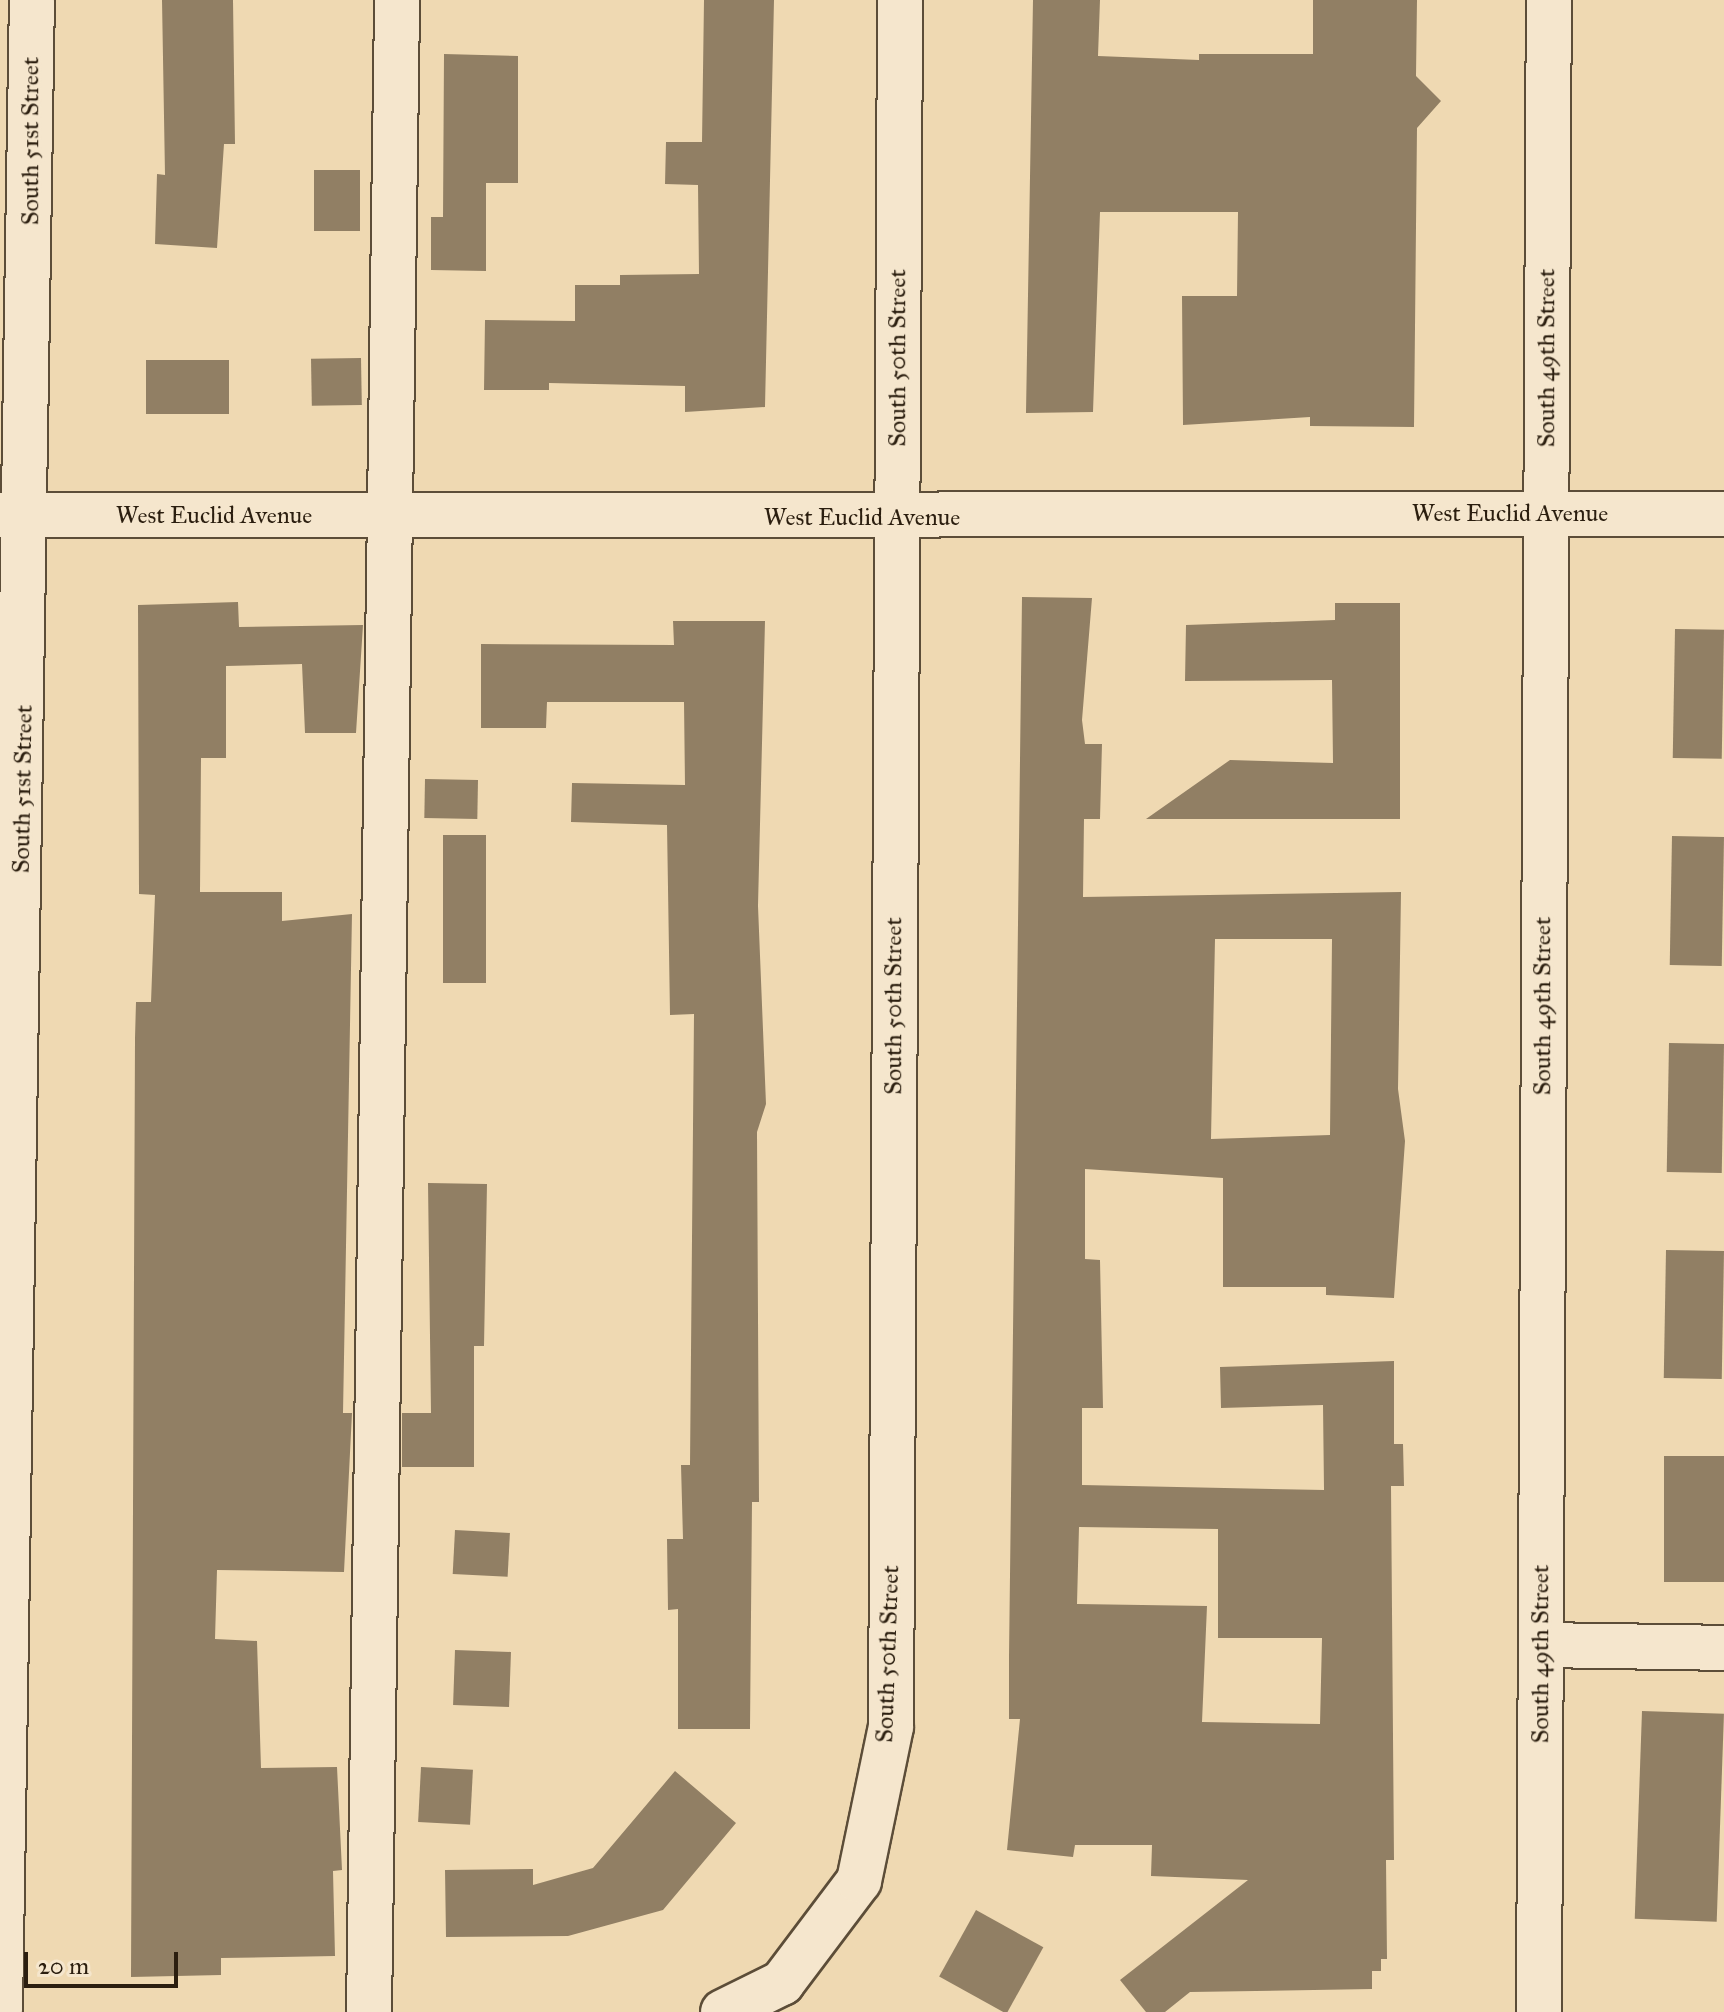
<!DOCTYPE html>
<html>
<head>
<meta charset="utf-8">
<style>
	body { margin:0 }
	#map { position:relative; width:1724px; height:2012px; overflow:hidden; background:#efd9b2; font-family:"IM FELL Great Primer",serif }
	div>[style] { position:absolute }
	.building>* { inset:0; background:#917f64; transform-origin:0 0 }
	.roads { filter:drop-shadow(2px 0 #5c4d38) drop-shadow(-2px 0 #5c4d38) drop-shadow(0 2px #5c4d38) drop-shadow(0 -2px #5c4d38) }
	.minor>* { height:44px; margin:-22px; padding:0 22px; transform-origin:22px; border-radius:22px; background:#f5e6cd }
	span { translate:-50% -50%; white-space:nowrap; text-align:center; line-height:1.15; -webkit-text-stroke:6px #f5e6cd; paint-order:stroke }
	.street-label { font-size:24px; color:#2b1e0f }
	.scale { position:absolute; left:24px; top:1952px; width:154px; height:36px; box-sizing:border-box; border:4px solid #2b1e0f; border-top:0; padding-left:10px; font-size:24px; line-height:28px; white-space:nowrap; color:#2b1e0f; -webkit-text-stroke:6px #f5e6cd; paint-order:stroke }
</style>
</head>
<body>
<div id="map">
	<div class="building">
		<i style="clip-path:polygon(162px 0,233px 0,235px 144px,224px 144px,217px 248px,155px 244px,157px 174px,165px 175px)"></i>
		<i style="clip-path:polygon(704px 0,774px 0,765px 407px,685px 412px,685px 386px,549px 383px,549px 390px,484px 390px,485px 320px,575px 321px,575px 285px,620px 285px,620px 275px,699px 274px,698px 185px,665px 184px,666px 142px,702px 142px)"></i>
		<i style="clip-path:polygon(1033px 0,1100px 0,1098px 56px,1199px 60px,1199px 54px,1313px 54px,1313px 0,1417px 0,1416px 76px,1441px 101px,1417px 128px,1414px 427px,1310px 426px,1310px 417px,1183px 425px,1182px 296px,1237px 296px,1238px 212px,1100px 212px,1093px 412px,1026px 413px)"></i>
		<i style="clip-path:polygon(444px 54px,518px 56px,518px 183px,486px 183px,486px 271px,431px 270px,431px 217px,443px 217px)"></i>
		<i style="left:314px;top:170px;width:46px;height:61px"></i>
		<i style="left:361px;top:358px;width:47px;height:50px;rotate:89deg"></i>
		<i style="left:229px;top:360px;width:54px;height:83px;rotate:90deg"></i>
		<i style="clip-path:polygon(evenodd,1022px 597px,1092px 598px,1082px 720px,1085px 744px,1102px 744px,1100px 819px,1084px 819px,1083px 897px,1401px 892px,1398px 1089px,1405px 1141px,1394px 1298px,1326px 1295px,1326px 1287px,1223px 1287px,1223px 1178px,1085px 1169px,1085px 1259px,1100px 1260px,1103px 1408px,1082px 1408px,1082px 1485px,1324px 1490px,1323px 1405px,1221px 1408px,1220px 1367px,1394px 1361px,1394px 1444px,1403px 1444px,1404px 1486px,1391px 1486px,1394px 1860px,1386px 1860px,1387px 1959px,1381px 1959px,1381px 1971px,1372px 1971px,1372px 1989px,1190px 1992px,1165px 2012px,1146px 2012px,1120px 1980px,1248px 1880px,1151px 1876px,1152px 1845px,1075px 1845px,1073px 1857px,1007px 1850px,1020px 1719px,1009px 1719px,1009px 1657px,1022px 597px,1215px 939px,1332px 939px,1330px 1135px,1211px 1139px,1215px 939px,1022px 597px,1079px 1527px,1218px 1529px,1218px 1638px,1322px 1638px,1320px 1724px,1202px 1722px,1207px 1606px,1077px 1604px,1079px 1527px)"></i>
		<i style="clip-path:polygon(238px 602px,239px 627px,363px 625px,356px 733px,305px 733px,302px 664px,226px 666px,226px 758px,201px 758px,200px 892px,282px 892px,282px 921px,352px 914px,343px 1413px,352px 1413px,344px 1572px,217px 1570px,215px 1639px,257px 1641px,261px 1768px,337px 1767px,342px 1870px,333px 1871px,335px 1956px,221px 1958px,221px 1975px,131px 1977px,135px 1038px,136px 1002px,151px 1002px,155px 895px,139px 894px,138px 605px)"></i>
		<i style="clip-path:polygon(1335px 603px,1400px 603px,1400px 819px,1146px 819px,1230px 760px,1333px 763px,1332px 680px,1185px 681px,1186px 625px,1335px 620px)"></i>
		<i style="clip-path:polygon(673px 621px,765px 621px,758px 906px,766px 1104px,757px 1132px,759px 1502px,752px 1502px,750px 1729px,678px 1729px,678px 1609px,668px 1610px,667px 1539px,683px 1539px,681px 1465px,690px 1465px,694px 1014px,670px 1015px,667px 825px,571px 822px,572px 783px,685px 785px,684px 702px,547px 702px,546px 728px,481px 728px,481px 644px,674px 645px)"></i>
		<i style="left:1675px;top:629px;width:49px;height:129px;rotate:1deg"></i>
		<i style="left:425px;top:779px;width:53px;height:39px;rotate:1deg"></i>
		<i style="left:443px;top:835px;width:43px;height:148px"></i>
		<i style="left:1672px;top:836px;width:52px;height:129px;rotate:1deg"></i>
		<i style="left:1669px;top:1043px;width:55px;height:129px;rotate:1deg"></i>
		<i style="clip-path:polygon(428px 1183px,487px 1184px,484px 1346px,474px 1346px,474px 1467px,402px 1467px,402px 1413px,431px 1413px)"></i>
		<i style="left:1666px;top:1250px;width:58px;height:128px;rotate:1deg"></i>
		<i style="left:1664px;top:1456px;width:60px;height:126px"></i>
		<i style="left:455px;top:1530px;width:55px;height:44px;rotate:3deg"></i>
		<i style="left:455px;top:1650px;width:56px;height:55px;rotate:2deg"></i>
		<i style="left:1642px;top:1711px;width:82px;height:208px;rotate:2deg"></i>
		<i style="left:421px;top:1767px;width:52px;height:55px;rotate:3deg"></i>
		<i style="clip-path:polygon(675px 1771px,736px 1823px,663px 1910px,568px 1936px,446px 1937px,445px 1870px,533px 1869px,533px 1885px,593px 1868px)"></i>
		<i style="left:976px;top:1910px;width:77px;height:76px;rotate:29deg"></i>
	</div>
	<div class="roads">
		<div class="minor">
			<i style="left:0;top:515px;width:1724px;rotate:-0.03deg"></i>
			<i style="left:1541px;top:1645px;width:183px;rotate:0.9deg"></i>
			<i style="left:0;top:2010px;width:2010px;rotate:-89.09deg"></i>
			<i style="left:369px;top:2012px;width:2012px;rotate:-89.2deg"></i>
			<i style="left:723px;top:2012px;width:66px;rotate:-26.2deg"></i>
			<i style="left:782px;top:1983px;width:128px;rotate:-53deg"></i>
			<i style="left:859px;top:1881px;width:157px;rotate:-78.3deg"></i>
			<i style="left:891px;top:1727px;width:1727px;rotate:-89.7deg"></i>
			<i style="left:1539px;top:2012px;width:2012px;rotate:-89.72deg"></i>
		</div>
	</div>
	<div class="street-label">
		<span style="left:31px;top:141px;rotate:-90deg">South 51st Street</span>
		<span style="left:898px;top:358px;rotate:-90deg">South 50th Street</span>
		<span style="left:1547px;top:358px;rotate:-90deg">South 49th Street</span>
		<span style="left:1510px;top:514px">West Euclid Avenue</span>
		<span style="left:214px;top:516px">West Euclid Avenue</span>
		<span style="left:862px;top:518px">West Euclid Avenue</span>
		<span style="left:23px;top:789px;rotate:-89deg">South 51st Street</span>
		<span style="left:894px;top:1006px;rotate:-90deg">South 50th Street</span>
		<span style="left:1543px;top:1006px;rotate:-90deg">South 49th Street</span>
		<span style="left:888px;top:1654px;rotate:-88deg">South 50th Street</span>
		<span style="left:1541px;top:1654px;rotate:-90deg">South 49th Street</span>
	</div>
	<div class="scale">20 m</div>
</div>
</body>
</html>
